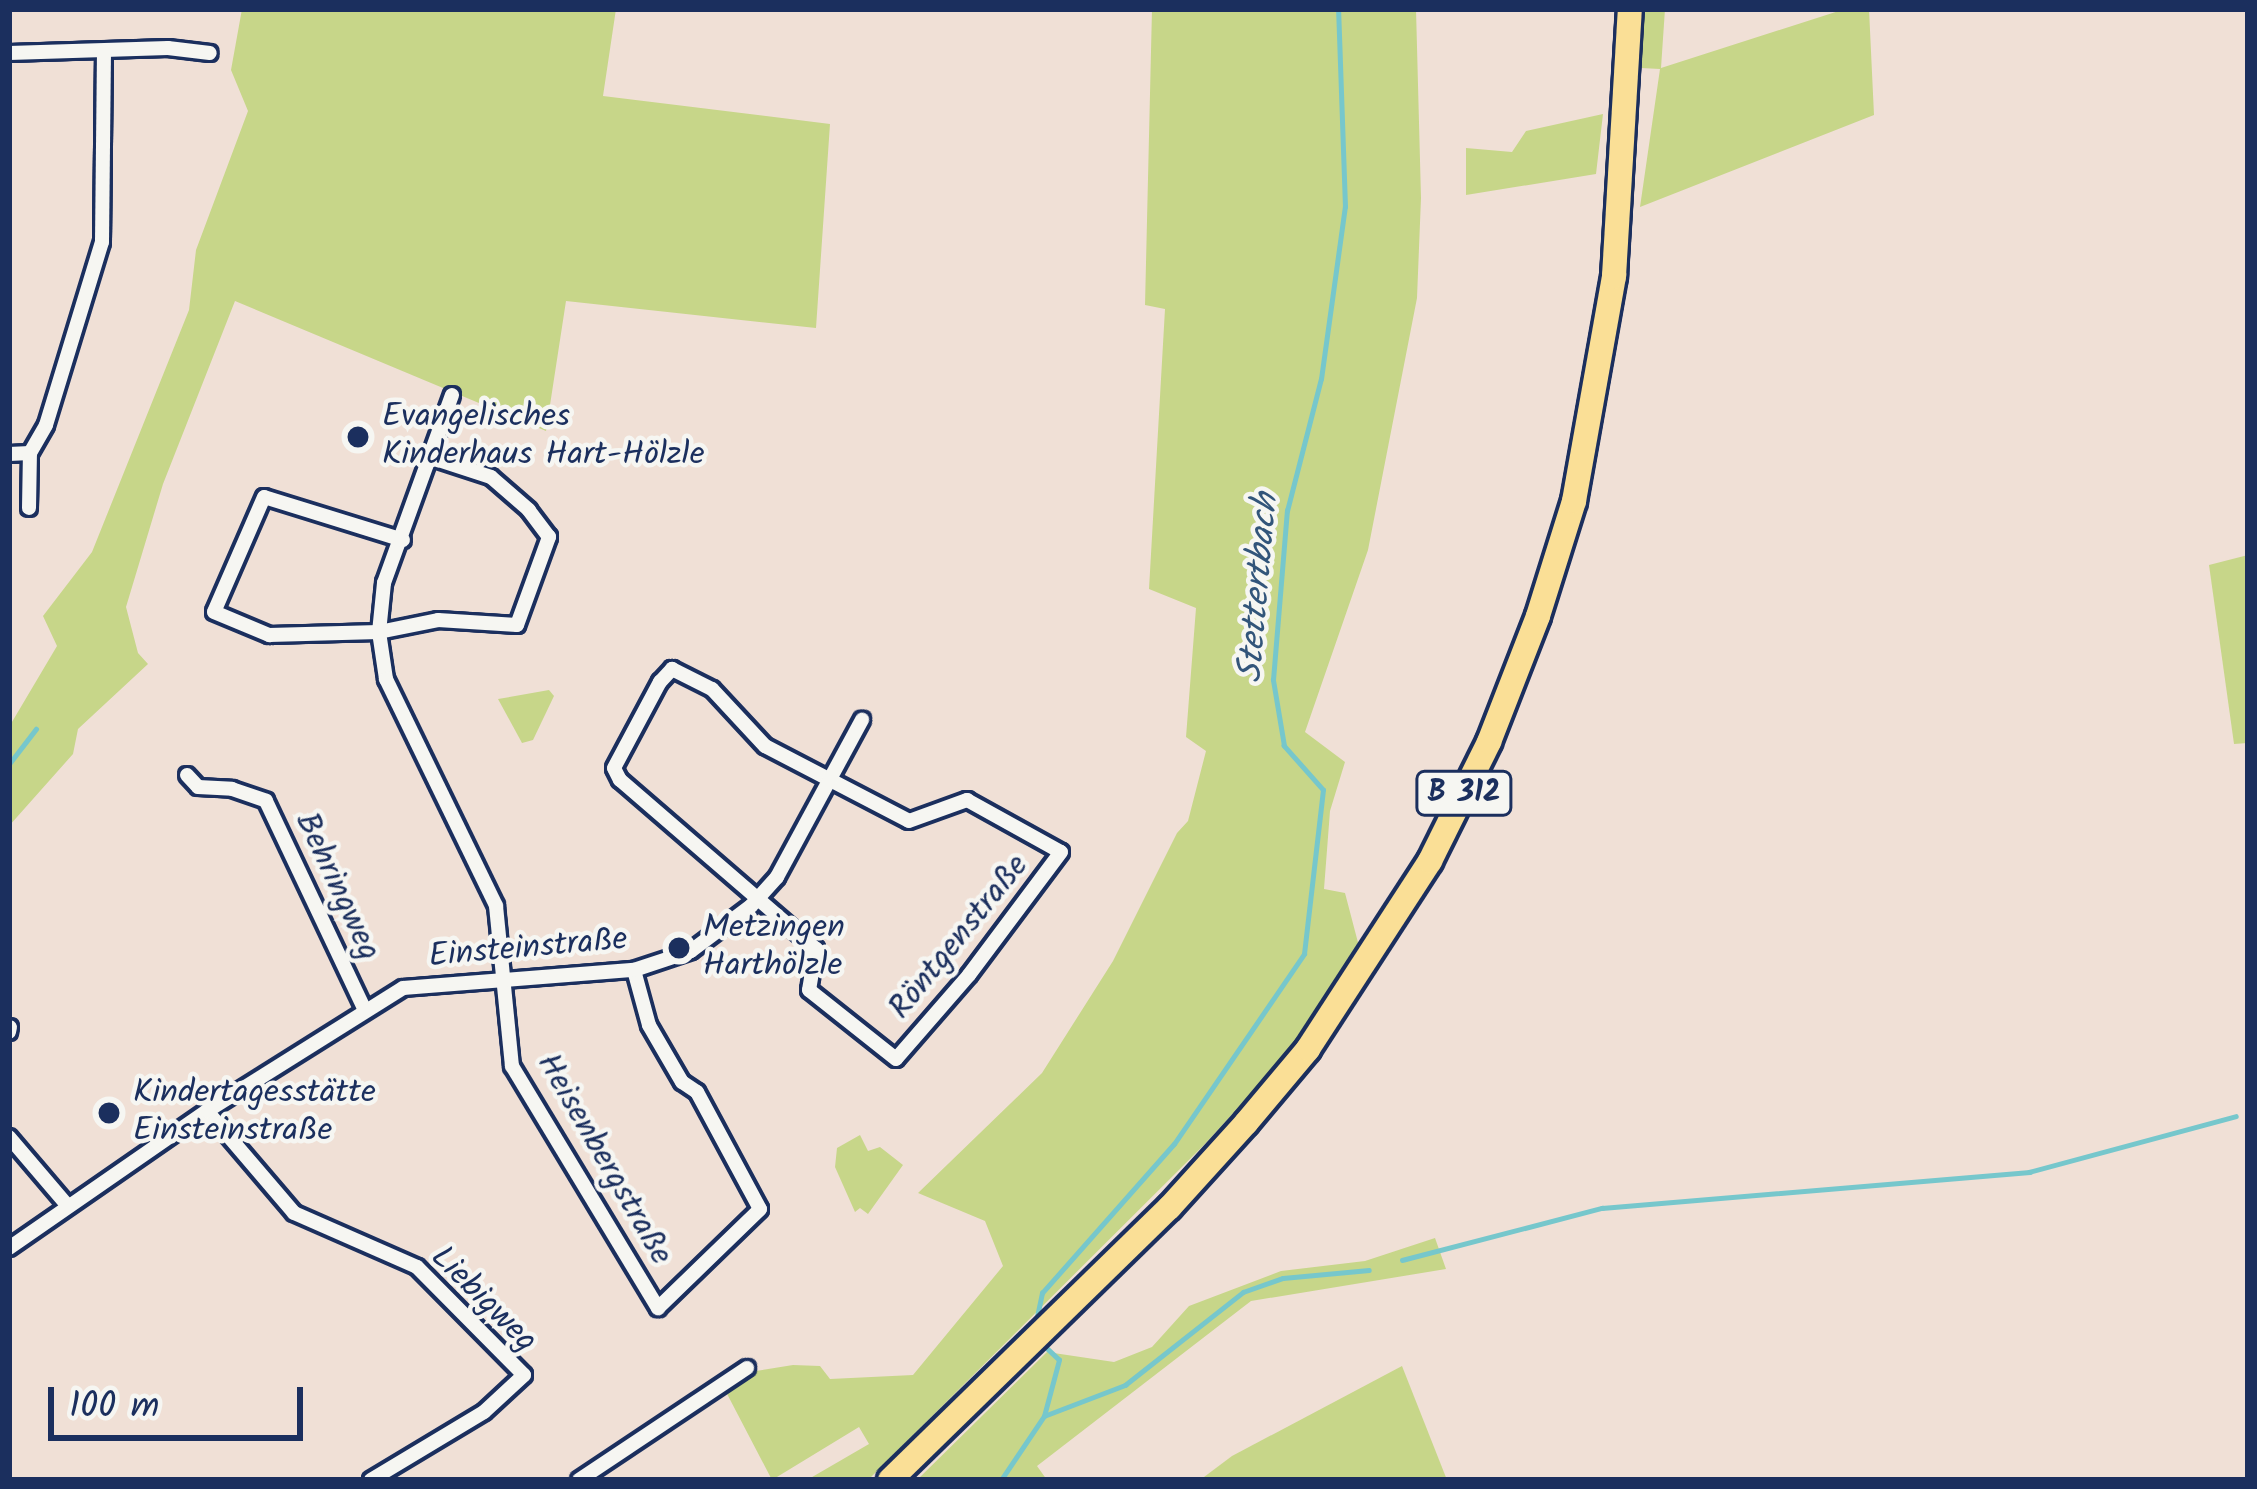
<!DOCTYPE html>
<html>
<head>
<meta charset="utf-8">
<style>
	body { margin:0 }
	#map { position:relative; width:2257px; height:1489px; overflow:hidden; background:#f0e0d6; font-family:Kalam,sans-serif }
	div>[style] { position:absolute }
	.green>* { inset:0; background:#c7d689 }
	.stream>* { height:4.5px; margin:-2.25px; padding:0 2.25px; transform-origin:2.25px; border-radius:2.25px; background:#76c7cc }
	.roads { filter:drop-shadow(3px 0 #1b2f5e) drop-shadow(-3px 0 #1b2f5e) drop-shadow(0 3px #1b2f5e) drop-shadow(0 -3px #1b2f5e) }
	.minor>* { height:14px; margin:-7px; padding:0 7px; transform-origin:7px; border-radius:7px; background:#f6f6f2 }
	.trunk>* { height:24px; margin:-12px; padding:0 12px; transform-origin:12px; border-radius:12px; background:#fadf96 }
	.dots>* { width:33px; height:33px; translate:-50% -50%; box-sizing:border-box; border:6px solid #f6f6f2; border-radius:50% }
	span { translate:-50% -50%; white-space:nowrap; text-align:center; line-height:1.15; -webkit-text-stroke:9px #f6f6f2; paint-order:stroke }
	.shield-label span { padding:3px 9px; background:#f6f6f2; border:3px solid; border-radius:9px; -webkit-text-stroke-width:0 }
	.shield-label { font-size:30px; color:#1b2f5e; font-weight:700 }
	.poi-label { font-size:33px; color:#1b2f5e }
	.left { translate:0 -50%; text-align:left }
	.street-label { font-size:33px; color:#1b2f5e }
	.water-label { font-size:36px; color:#32557a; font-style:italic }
	.frame { position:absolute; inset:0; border:12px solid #1b2f5e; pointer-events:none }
	.scale { position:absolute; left:48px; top:1387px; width:255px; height:54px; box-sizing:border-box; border:6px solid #1b2f5e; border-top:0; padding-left:15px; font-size:36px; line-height:42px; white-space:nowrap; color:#1b2f5e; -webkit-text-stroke:9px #f6f6f2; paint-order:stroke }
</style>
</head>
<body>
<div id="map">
	<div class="green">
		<i style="clip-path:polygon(242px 9px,616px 9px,603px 96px,830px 124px,816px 328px,566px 301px,546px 431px,235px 301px,163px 484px,126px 607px,138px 653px,148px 664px,78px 729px,73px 754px,9px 826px,9px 727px,57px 646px,43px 616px,92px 552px,189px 310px,196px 250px,248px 111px,231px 70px)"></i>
		<i style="clip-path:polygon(1152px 9px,1416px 9px,1421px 198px,1417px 298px,1368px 550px,1305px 732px,1345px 762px,1330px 811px,1324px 889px,1345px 893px,1361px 954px,1270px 1073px,1204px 1145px,868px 1480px,807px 1480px,869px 1444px,859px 1427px,772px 1480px,725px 1390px,756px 1371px,793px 1365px,820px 1366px,830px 1379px,913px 1375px,1003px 1266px,985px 1221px,918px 1193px,1042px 1073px,1113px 961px,1177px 833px,1188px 821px,1206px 751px,1186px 737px,1196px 608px,1149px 589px,1165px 309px,1145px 305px)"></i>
		<i style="clip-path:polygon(1643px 9px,1665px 9px,1661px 68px,1845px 9px,1869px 9px,1874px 115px,1640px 207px,1660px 69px,1641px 68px)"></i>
		<i style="clip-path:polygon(1603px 114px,1596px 174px,1466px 195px,1466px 148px,1512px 152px,1526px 131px)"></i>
		<i style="clip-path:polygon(2248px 555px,2248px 743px,2234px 744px,2209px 565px)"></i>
		<i style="clip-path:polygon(549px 690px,554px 696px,533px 740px,522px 743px,498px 699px)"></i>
		<i style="clip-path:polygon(860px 1135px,868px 1151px,880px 1147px,903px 1165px,868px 1214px,860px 1208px,855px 1212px,835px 1167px,837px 1148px)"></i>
		<i style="clip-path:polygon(1435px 1238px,1446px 1269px,1251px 1301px,1037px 1466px,1047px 1480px,917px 1480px,1047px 1352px,1114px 1362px,1152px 1347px,1189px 1306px,1281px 1271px,1365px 1261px)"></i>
		<i style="clip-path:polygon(1402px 1366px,1447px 1480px,1200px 1480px,1232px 1456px)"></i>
	</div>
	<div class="stream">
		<i style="left:9px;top:764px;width:44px;rotate:-52.4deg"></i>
		<i style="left:1402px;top:1260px;width:207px;rotate:-14.6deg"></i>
		<i style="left:1602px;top:1208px;width:429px;rotate:-4.8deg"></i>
		<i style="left:2029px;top:1172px;width:214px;rotate:-15.1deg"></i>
		<i style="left:1035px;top:1326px;width:34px;rotate:-78deg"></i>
		<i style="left:1042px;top:1293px;width:199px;rotate:-48.5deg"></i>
		<i style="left:1174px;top:1144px;width:230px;rotate:-55.6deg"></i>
		<i style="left:1304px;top:954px;width:165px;rotate:-83.4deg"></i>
		<i style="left:1323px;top:790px;width:59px;rotate:-131.6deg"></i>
		<i style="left:1284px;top:746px;width:67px;rotate:-99.5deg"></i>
		<i style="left:1273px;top:680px;width:170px;rotate:-85.3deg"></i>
		<i style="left:1287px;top:511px;width:136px;rotate:-75.6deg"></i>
		<i style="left:1321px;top:379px;width:174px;rotate:-82.1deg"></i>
		<i style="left:1345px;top:207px;width:198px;rotate:-92deg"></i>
		<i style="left:1044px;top:1416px;width:87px;rotate:-20.9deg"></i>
		<i style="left:1125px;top:1385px;width:150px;rotate:-38.2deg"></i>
		<i style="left:1243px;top:1292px;width:42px;rotate:-19.3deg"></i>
		<i style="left:1283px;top:1278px;width:86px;rotate:-5.3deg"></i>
		<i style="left:1001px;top:1480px;width:77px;rotate:-56.1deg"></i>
		<i style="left:1044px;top:1416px;width:58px;rotate:-75deg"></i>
		<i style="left:1059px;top:1360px;width:21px;rotate:-137deg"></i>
	</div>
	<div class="roads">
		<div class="minor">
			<i style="left:9px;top:53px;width:159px;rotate:-1.8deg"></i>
			<i style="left:168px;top:48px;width:42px;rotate:6.8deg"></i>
			<i style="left:452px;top:395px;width:200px;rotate:109.9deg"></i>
			<i style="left:384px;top:583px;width:49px;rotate:95.8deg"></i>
			<i style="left:379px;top:632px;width:48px;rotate:81.5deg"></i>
			<i style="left:386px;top:679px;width:252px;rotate:64.1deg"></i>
			<i style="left:496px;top:906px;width:161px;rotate:84.3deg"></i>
			<i style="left:512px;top:1066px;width:283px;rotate:58.9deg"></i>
			<i style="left:658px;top:1308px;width:142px;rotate:-44.1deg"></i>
			<i style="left:760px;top:1209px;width:133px;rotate:-118.3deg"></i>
			<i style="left:697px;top:1092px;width:18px;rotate:-146deg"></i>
			<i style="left:682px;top:1082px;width:66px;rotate:-120.1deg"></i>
			<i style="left:649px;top:1025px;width:57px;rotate:-105.3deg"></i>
			<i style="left:9px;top:454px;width:21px;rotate:-3deg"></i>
			<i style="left:30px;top:453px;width:32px;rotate:-60deg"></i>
			<i style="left:46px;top:425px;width:191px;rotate:-73deg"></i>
			<i style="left:102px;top:242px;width:191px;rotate:-89.4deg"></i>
			<i style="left:29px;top:508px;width:55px;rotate:-89deg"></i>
			<i style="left:403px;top:540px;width:145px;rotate:-162.8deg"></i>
			<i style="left:264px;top:497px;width:125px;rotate:113.5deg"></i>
			<i style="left:214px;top:612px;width:60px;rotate:22.7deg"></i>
			<i style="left:269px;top:635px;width:110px;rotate:-1.6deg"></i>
			<i style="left:379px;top:632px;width:60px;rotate:-11.5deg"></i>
			<i style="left:438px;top:620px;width:79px;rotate:3.6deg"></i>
			<i style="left:517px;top:625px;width:94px;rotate:-70deg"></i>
			<i style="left:549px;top:537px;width:34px;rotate:-127deg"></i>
			<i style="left:529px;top:510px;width:50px;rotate:-139deg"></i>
			<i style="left:491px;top:477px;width:62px;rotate:-162.1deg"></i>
			<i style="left:672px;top:669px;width:45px;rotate:26.6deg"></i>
			<i style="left:712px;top:689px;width:78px;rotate:47.1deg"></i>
			<i style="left:765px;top:746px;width:162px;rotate:27.5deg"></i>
			<i style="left:909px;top:821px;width:62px;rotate:-19.9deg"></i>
			<i style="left:967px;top:800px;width:107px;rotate:29deg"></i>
			<i style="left:1061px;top:852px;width:154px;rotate:126.8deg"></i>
			<i style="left:969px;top:975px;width:111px;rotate:131deg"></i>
			<i style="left:896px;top:1059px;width:111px;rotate:-141.6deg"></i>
			<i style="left:809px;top:990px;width:42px;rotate:-80.3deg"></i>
			<i style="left:816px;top:949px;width:259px;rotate:-139.2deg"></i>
			<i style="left:620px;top:780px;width:13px;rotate:-117deg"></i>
			<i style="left:614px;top:768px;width:98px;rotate:-61.9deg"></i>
			<i style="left:660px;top:682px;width:18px;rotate:-47deg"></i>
			<i style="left:187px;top:775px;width:16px;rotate:47deg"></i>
			<i style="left:198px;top:787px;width:34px;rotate:3deg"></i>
			<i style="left:232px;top:789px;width:36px;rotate:19deg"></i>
			<i style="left:266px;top:801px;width:229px;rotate:64.7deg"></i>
			<i style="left:9px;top:1032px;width:5px;rotate:-79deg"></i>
			<i style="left:207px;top:1111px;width:134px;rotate:49.5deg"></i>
			<i style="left:294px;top:1213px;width:134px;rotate:23.7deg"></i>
			<i style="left:417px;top:1267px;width:152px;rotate:45.3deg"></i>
			<i style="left:524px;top:1375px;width:54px;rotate:137.2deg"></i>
			<i style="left:484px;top:1412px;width:132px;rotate:149deg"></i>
			<i style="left:9px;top:1137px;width:89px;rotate:49.5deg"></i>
			<i style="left:9px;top:1248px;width:241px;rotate:-34.7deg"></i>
			<i style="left:207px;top:1111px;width:231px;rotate:-32.1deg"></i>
			<i style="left:403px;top:988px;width:232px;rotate:-4.5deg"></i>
			<i style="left:634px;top:970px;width:60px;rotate:-18.4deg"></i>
			<i style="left:691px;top:951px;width:75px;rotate:-36.9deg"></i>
			<i style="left:751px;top:906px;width:39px;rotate:-48deg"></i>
			<i style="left:777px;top:877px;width:179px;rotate:-61.6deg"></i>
			<i style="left:579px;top:1480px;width:202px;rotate:-33.7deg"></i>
		</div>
		<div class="trunk">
			<i style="left:890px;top:1480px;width:390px;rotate:-44.3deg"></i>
			<i style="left:1169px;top:1208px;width:115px;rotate:-47.8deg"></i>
			<i style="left:1246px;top:1123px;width:97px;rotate:-50deg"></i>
			<i style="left:1308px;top:1049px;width:224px;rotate:-57deg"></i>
			<i style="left:1430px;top:861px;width:133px;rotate:-63.6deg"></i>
			<i style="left:1489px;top:742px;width:135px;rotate:-68.7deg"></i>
			<i style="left:1538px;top:616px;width:121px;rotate:-72.6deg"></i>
			<i style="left:1574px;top:501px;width:229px;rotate:-79.9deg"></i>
			<i style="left:1614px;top:276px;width:267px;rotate:-86.6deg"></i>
		</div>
	</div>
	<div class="dots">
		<i style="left:358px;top:437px;background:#1b2f5e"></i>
		<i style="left:679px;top:948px;background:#1b2f5e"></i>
		<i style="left:109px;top:1113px;background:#1b2f5e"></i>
	</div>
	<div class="shield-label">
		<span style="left:1464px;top:793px">B 312</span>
	</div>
	<div class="poi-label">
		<span class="left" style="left:382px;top:437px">Evangelisches<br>Kinderhaus Hart-Hölzle</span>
		<span class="left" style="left:703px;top:948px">Metzingen<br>Harthölzle</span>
		<span class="left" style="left:133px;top:1113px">Kindertagesstätte<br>Einsteinstraße</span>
	</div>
	<div class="street-label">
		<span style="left:336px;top:887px;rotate:65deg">Behringweg</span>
		<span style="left:960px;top:938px;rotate:-51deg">Röntgenstraße</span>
		<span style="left:528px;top:949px;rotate:-5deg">Einsteinstraße</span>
		<span style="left:603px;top:1160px;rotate:60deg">Heisenbergstraße</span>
		<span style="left:483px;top:1300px;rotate:45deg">Liebigweg</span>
	</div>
	<div class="water-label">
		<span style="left:1259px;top:588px;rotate:-85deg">Stettertbach</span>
	</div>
	<div class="frame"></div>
	<div class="scale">100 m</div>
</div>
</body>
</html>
